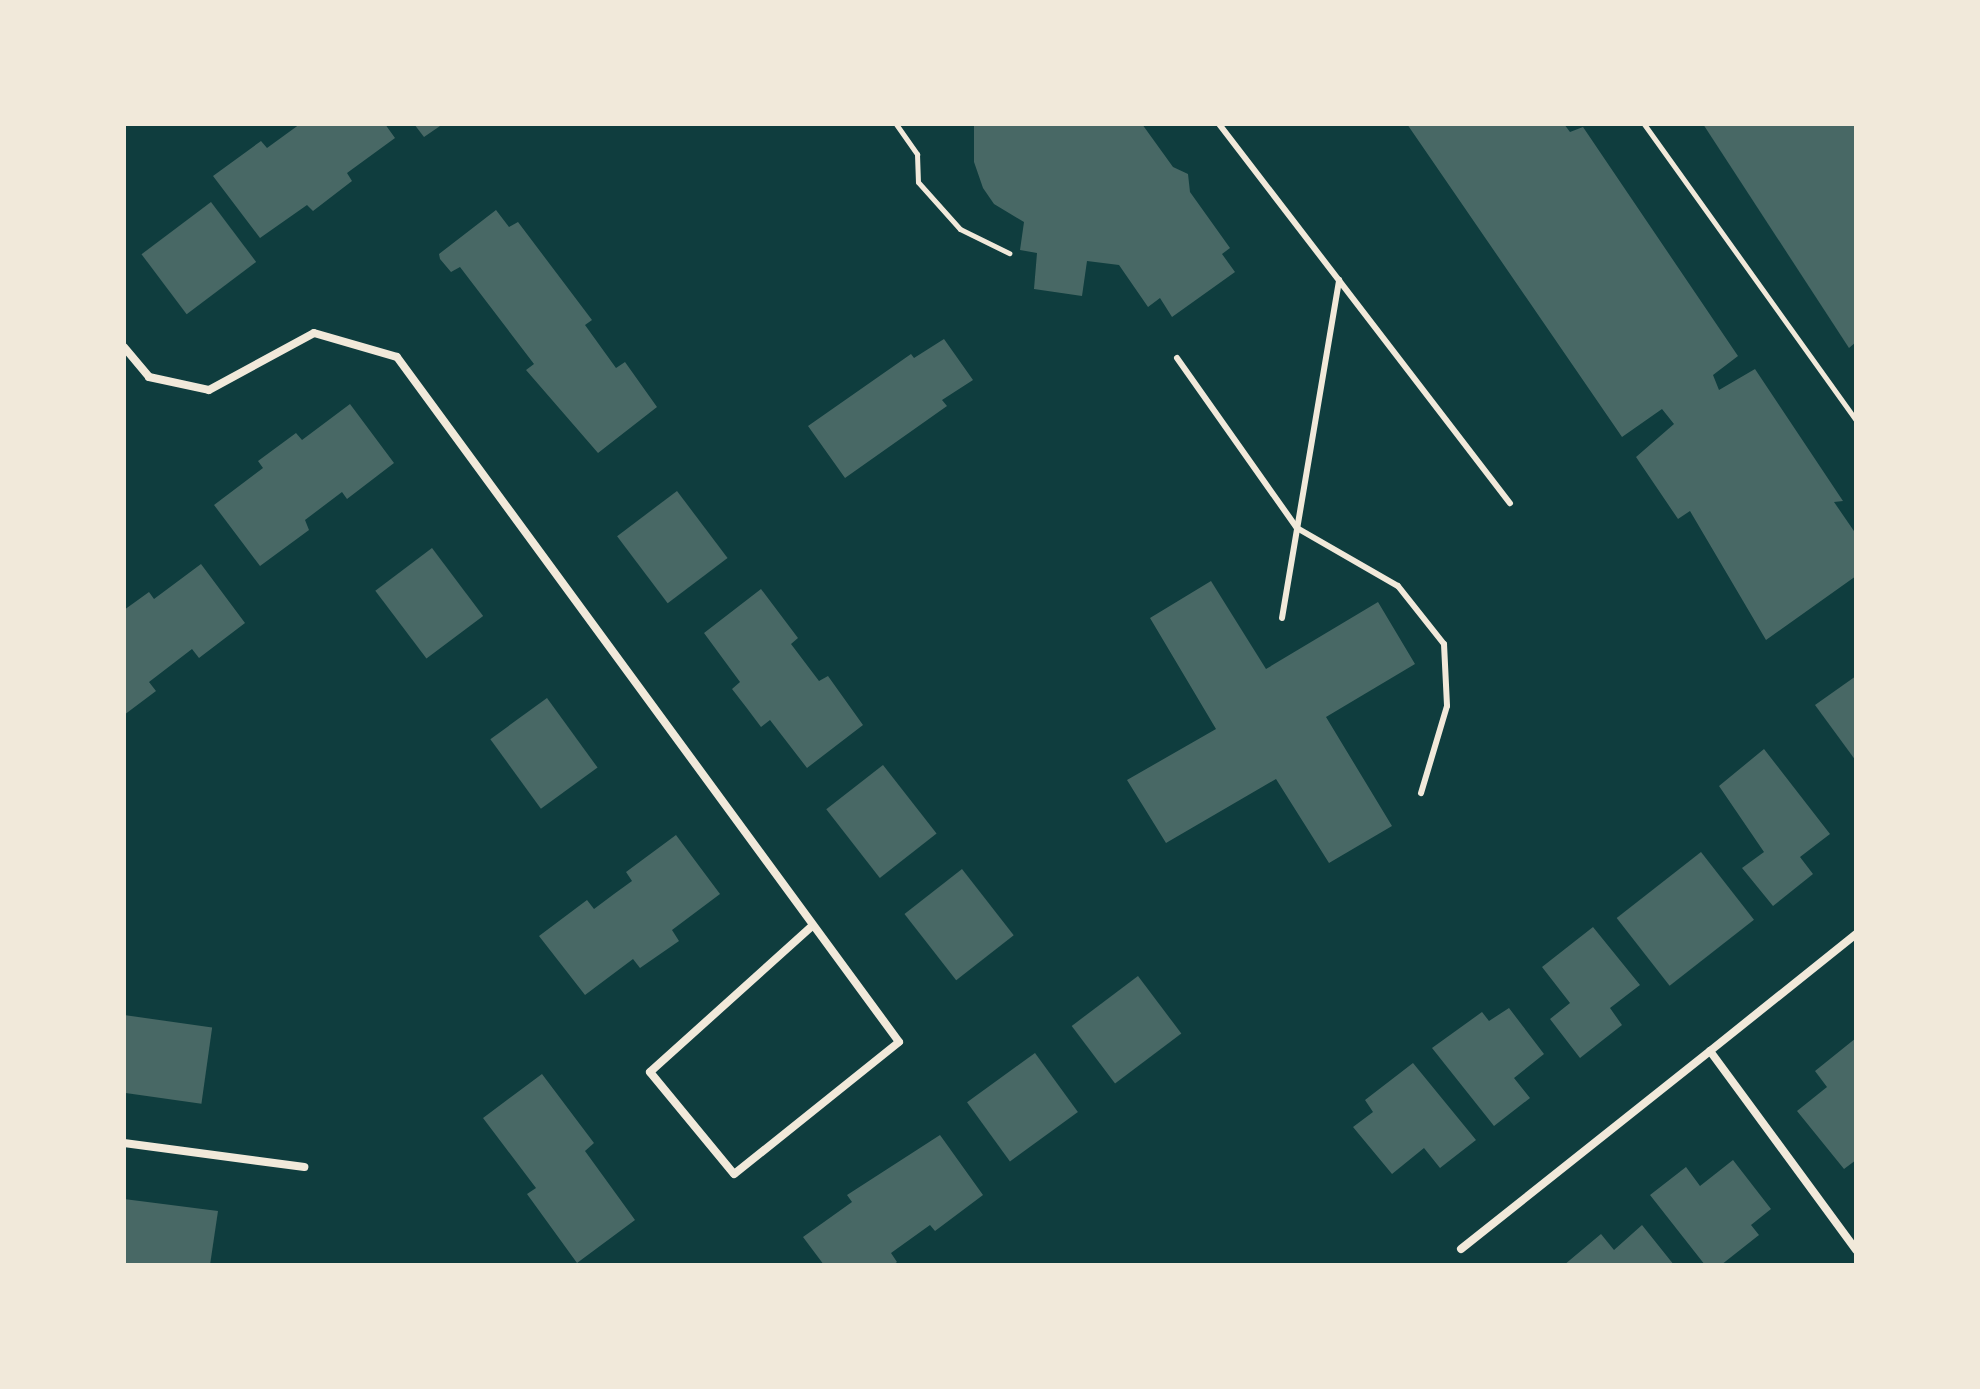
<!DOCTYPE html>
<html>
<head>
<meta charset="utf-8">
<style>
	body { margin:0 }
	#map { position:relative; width:1980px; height:1389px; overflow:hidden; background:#0f3d3e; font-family:"Fira Sans Condensed",sans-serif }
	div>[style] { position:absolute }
	.building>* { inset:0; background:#486865; transform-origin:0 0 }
	.path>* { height:5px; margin:-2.5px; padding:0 2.5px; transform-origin:2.5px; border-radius:2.5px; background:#f1e9da }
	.service>* { height:6px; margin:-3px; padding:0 3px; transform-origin:3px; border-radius:3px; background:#f1e9da }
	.minor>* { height:8px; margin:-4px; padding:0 4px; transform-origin:4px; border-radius:4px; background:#f1e9da }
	span { translate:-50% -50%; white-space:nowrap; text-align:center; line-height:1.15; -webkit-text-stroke:8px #f1e9da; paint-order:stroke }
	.frame { position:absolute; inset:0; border:126px solid #f1e9da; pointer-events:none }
</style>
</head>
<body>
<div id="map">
	<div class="building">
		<i style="clip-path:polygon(300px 124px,385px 124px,395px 138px,347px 173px,352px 181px,313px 211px,307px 205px,260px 238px,213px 176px,261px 141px,267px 148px)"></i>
		<i style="clip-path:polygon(414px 124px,443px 124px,424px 137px)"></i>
		<i style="clip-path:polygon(974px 124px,1142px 124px,1173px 167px,1188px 174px,1190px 192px,1230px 248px,1222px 254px,1235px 272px,1172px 317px,1160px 298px,1148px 307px,1119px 265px,1087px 261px,1082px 296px,1034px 289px,1037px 253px,1020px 250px,1024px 222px,994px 204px,983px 188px,974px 162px)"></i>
		<i style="clip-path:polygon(1407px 124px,1564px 124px,1570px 132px,1583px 127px,1738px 356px,1713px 375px,1719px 390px,1755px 369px,1843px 501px,1834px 502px,1856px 534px,1856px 576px,1766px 640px,1690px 511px,1678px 519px,1636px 457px,1674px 424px,1662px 409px,1622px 437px)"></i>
		<i style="clip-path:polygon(1703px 124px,1856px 124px,1856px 342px,1849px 348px)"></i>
		<i style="left:211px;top:202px;width:75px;height:87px;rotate:53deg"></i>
		<i style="clip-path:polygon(496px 210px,509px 227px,518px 222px,592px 320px,585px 325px,616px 368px,625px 362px,657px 407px,598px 453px,526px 370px,534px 364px,460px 267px,451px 272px,440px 259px,439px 254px)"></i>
		<i style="clip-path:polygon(944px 339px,973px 380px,942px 400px,947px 406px,845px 478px,808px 426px,911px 354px,914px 358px)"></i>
		<i style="clip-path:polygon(350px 404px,394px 463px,347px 499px,342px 492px,305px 520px,309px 530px,260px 566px,214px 505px,263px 468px,258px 461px,296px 433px,302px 440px)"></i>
		<i style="left:677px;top:491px;width:84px;height:75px;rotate:53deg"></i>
		<i style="left:432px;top:548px;width:85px;height:71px;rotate:53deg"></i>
		<i style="clip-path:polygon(201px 564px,245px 623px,199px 658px,192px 649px,149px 682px,156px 691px,124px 715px,124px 610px,149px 592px,154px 599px)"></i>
		<i style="clip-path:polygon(1211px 581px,1266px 669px,1378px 602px,1415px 664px,1326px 717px,1392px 826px,1329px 863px,1276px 779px,1166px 843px,1127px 780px,1216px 729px,1150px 618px)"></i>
		<i style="clip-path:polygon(761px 589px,798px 638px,791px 644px,819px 681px,828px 676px,863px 725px,807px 768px,770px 720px,761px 727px,746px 707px,732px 689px,740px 682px,704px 633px)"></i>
		<i style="clip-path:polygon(1856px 676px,1856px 761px,1815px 705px)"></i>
		<i style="left:547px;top:698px;width:86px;height:70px;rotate:54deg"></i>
		<i style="clip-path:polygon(1764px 749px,1830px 834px,1800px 857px,1813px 874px,1773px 906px,1742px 868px,1764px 852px,1719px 786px)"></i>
		<i style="left:883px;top:765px;width:87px;height:72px;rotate:52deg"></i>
		<i style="clip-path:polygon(676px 835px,720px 894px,672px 930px,679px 941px,640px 968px,633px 959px,585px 995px,539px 936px,587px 900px,594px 909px,614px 894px,632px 881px,626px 872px)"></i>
		<i style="left:1701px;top:852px;width:86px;height:107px;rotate:52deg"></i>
		<i style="left:962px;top:869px;width:84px;height:73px;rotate:52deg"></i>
		<i style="clip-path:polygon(1593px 927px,1640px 985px,1610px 1008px,1622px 1025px,1580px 1058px,1550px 1019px,1570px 1003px,1542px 967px)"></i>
		<i style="left:1138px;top:976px;width:72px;height:83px;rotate:53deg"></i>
		<i style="clip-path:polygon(1509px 1008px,1544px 1054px,1514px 1078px,1530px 1098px,1494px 1126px,1432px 1048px,1482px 1012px,1489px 1021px)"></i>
		<i style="left:124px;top:1015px;width:89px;height:77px;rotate:8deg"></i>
		<i style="clip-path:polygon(1856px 1038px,1856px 1160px,1844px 1169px,1797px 1111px,1827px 1087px,1815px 1071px)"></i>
		<i style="left:1035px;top:1053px;width:73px;height:84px;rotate:54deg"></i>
		<i style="clip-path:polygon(1413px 1063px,1476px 1140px,1440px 1168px,1424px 1148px,1392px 1174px,1353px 1127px,1373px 1112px,1365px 1100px)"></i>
		<i style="clip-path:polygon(542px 1074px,594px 1143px,585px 1151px,635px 1220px,577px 1263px,527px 1194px,536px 1188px,483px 1118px)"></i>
		<i style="clip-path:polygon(940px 1135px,983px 1195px,935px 1231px,930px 1225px,891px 1253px,897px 1262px,893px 1265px,824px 1265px,803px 1237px,852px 1202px,847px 1195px)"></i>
		<i style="clip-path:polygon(1733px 1160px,1771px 1209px,1751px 1225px,1759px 1235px,1721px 1265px,1705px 1265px,1650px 1195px,1686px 1167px,1700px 1186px)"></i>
		<i style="clip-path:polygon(124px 1199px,218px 1211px,210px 1265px,124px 1265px)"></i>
		<i style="clip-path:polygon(1642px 1225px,1674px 1265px,1564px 1265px,1601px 1234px,1614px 1250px)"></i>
	</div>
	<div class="path">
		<i style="left:896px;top:124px;width:37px;rotate:55deg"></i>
		<i style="left:917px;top:154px;width:28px;rotate:88deg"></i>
		<i style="left:918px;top:182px;width:63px;rotate:48.2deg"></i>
		<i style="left:960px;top:229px;width:55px;rotate:26.1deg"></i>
		<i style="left:1644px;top:124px;width:364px;rotate:54.4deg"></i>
	</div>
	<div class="service">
		<i style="left:1219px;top:124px;width:478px;rotate:52.5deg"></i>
		<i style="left:1177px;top:358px;width:208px;rotate:54.8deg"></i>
		<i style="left:1297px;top:528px;width:116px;rotate:29.9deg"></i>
		<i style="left:1398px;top:586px;width:74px;rotate:51.6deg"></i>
		<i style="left:1444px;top:644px;width:62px;rotate:87.2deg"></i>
		<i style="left:1447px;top:706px;width:91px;rotate:106.6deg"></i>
		<i style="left:1282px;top:618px;width:343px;rotate:-80.4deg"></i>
	</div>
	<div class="minor">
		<i style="left:124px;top:347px;width:39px;rotate:50deg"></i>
		<i style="left:149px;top:377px;width:61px;rotate:12.2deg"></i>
		<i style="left:209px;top:390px;width:119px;rotate:-28.5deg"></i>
		<i style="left:314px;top:333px;width:86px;rotate:16.1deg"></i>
		<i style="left:397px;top:357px;width:849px;rotate:53.76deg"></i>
		<i style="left:899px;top:1042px;width:211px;rotate:141.3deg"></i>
		<i style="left:734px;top:1174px;width:132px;rotate:-129.5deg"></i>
		<i style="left:650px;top:1072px;width:217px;rotate:-42deg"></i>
		<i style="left:1710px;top:1051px;width:187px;rotate:-38.7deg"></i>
		<i style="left:124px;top:1143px;width:182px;rotate:7.6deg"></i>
		<i style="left:1461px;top:1249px;width:318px;rotate:-38.5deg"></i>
		<i style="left:1710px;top:1051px;width:247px;rotate:53.7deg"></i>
	</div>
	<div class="frame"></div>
</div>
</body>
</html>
